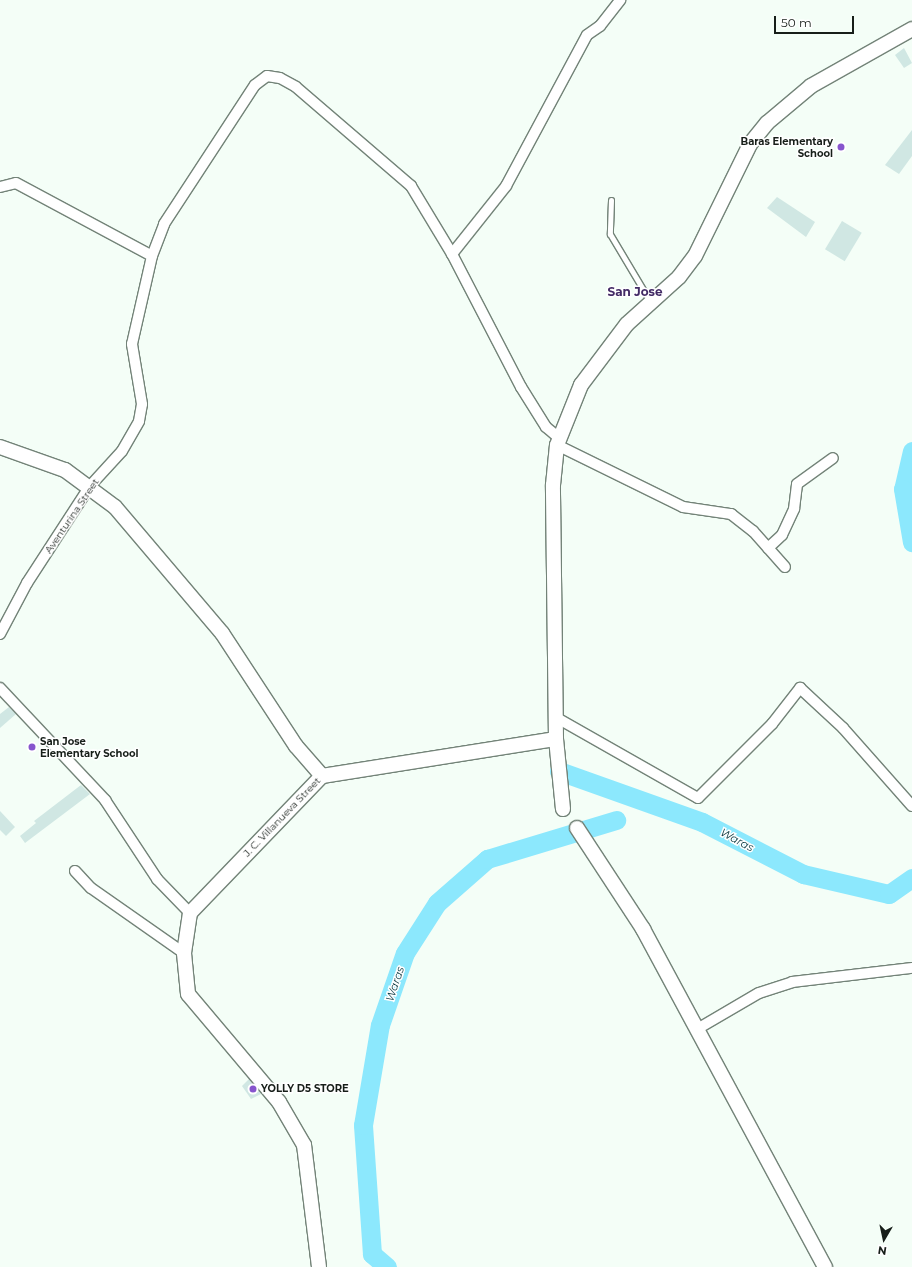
<!DOCTYPE html>
<html>
<head>
<meta charset="utf-8">
<style>
	body { margin:0 }
	#map { position:relative; width:912px; height:1267px; overflow:hidden; background:#f4fef7; font-family:Montserrat,sans-serif }
	div>[style] { position:absolute }
	.river>* { height:19px; margin:-9.5px; padding:0 9.5px; transform-origin:9.5px; border-radius:9.5px; background:#8ce8fd }
	.building>* { inset:0; background:#d0e7e3; transform-origin:0 0 }
	.roads { filter:drop-shadow(1px 0 #738378) drop-shadow(-1px 0 #738378) drop-shadow(0 1px #738378) drop-shadow(0 -1px #738378) }
	.lane>* { height:5px; margin:-2.5px; padding:0 2.5px; transform-origin:2.5px; border-radius:2.5px; background:#fff }
	.street>* { height:10px; margin:-5px; padding:0 5px; transform-origin:5px; border-radius:5px; background:#fff }
	.secondary>* { height:14px; margin:-7px; padding:0 7px; transform-origin:7px; border-radius:7px; background:#fff }
	.dots>* { width:11px; height:11px; translate:-50% -50%; box-sizing:border-box; border:2px solid #fff; border-radius:50% }
	span { translate:-50% -50%; white-space:nowrap; text-align:center; line-height:1.15; -webkit-text-stroke:3px #fff; paint-order:stroke }
	.poi-label { font-size:10px; color:#171e19; font-weight:700 }
	.right { translate:-100% -50%; text-align:right }
	.left { translate:0 -50%; text-align:left }
	.street-label { font-size:10px; color:#171e19 }
	.water-label { font-size:11px; color:#0e3b43; font-style:italic }
	.quarter-label { font-size:12px; color:#432b66; font-weight:700 }
	.north { position:absolute; left:864px; top:1219px; width:40px; height:40px; -webkit-text-stroke:3px #fff; paint-order:stroke; rotate:189deg; font-size:11px; font-weight:700; line-height:16px; text-align:center; color:#171e19 }
	.north::after { content:''; display:block; margin:auto; width:14px; height:18px; background:#171e19; clip-path:polygon(50% 0,100% 100%,50% 72%,0 100%) }
	.scale { position:absolute; left:774px; top:16px; width:80px; height:18px; box-sizing:border-box; border:2px solid #171e19; border-top:0; padding-left:5px; font-size:12px; line-height:14px; white-space:nowrap; color:#171e19; -webkit-text-stroke:3px #fff; paint-order:stroke }
</style>
</head>
<body>
<div id="map">
	<div class="river">
		<i style="left:912px;top:451px;width:39px;rotate:103deg"></i>
		<i style="left:903px;top:489px;width:54px;rotate:80.4deg"></i>
		<i style="left:559px;top:771px;width:152px;rotate:19.6deg"></i>
		<i style="left:702px;top:822px;width:114px;rotate:27.2deg"></i>
		<i style="left:803px;top:874px;width:88px;rotate:13.1deg"></i>
		<i style="left:889px;top:894px;width:28px;rotate:-35deg"></i>
		<i style="left:387px;top:1267px;width:20px;rotate:-139deg"></i>
		<i style="left:372px;top:1254px;width:129px;rotate:-94deg"></i>
		<i style="left:363px;top:1125px;width:101px;rotate:-80.4deg"></i>
		<i style="left:380px;top:1025px;width:76px;rotate:-70.9deg"></i>
		<i style="left:405px;top:953px;width:59px;rotate:-57.4deg"></i>
		<i style="left:437px;top:903px;width:67px;rotate:-41.3deg"></i>
		<i style="left:487px;top:859px;width:135px;rotate:-16.8deg"></i>
	</div>
	<div class="building">
		<i style="clip-path:polygon(904px 48px,912px 63px,904px 68px,895px 55px)"></i>
		<i style="clip-path:polygon(912px 130px,912px 156px,899px 174px,885px 165px)"></i>
		<i style="clip-path:polygon(777px 197px,815px 222px,806px 237px,767px 208px)"></i>
		<i style="left:842px;top:221px;width:23px;height:33px;rotate:31deg"></i>
		<i style="clip-path:polygon(9px 707px,16px 714px,0 728px,0 714px)"></i>
		<i style="clip-path:polygon(81px 785px,90px 794px,25px 843px,20px 836px,36px 823px,34px 821px)"></i>
		<i style="clip-path:polygon(0 811px,15px 827px,6px 836px,0 830px)"></i>
		<i style="clip-path:polygon(249px 1079px,261px 1094px,251px 1099px,242px 1086px)"></i>
	</div>
	<div class="roads">
		<div class="lane">
			<i style="left:611px;top:200px;width:34px;rotate:92deg"></i>
			<i style="left:610px;top:234px;width:78px;rotate:59.2deg"></i>
		</div>
		<div class="street">
			<i style="left:0;top:187px;width:16px;rotate:-14deg"></i>
			<i style="left:16px;top:183px;width:154px;rotate:28.2deg"></i>
			<i style="left:452px;top:254px;width:87px;rotate:-51.5deg"></i>
			<i style="left:506px;top:186px;width:171px;rotate:-61.8deg"></i>
			<i style="left:587px;top:35px;width:16px;rotate:-35deg"></i>
			<i style="left:600px;top:26px;width:33px;rotate:-52deg"></i>
			<i style="left:557px;top:445px;width:140px;rotate:26.2deg"></i>
			<i style="left:683px;top:507px;width:49px;rotate:8.3deg"></i>
			<i style="left:731px;top:514px;width:28px;rotate:38deg"></i>
			<i style="left:753px;top:531px;width:48px;rotate:48.4deg"></i>
			<i style="left:768px;top:548px;width:19px;rotate:-43deg"></i>
			<i style="left:782px;top:535px;width:29px;rotate:-65deg"></i>
			<i style="left:794px;top:509px;width:25px;rotate:-83deg"></i>
			<i style="left:797px;top:484px;width:44px;rotate:-35.8deg"></i>
			<i style="left:0;top:634px;width:58px;rotate:-62.1deg"></i>
			<i style="left:27px;top:583px;width:116px;rotate:-57deg"></i>
			<i style="left:90px;top:486px;width:47px;rotate:-47.6deg"></i>
			<i style="left:122px;top:451px;width:34px;rotate:-60deg"></i>
			<i style="left:139px;top:421px;width:17px;rotate:-80deg"></i>
			<i style="left:142px;top:404px;width:61px;rotate:-99.5deg"></i>
			<i style="left:132px;top:344px;width:90px;rotate:-77.2deg"></i>
			<i style="left:152px;top:256px;width:34px;rotate:-69deg"></i>
			<i style="left:164px;top:224px;width:166px;rotate:-56.8deg"></i>
			<i style="left:255px;top:85px;width:15px;rotate:-37deg"></i>
			<i style="left:267px;top:76px;width:13px;rotate:9deg"></i>
			<i style="left:280px;top:78px;width:18px;rotate:29deg"></i>
			<i style="left:296px;top:87px;width:152px;rotate:40.7deg"></i>
			<i style="left:411px;top:186px;width:79px;rotate:58.9deg"></i>
			<i style="left:452px;top:254px;width:150px;rotate:62.6deg"></i>
			<i style="left:521px;top:387px;width:47px;rotate:58deg"></i>
			<i style="left:546px;top:427px;width:17px;rotate:40deg"></i>
			<i style="left:0;top:688px;width:154px;rotate:46.8deg"></i>
			<i style="left:105px;top:800px;width:95px;rotate:56.6deg"></i>
			<i style="left:157px;top:879px;width:47px;rotate:45.9deg"></i>
			<i style="left:557px;top:718px;width:162px;rotate:29.6deg"></i>
			<i style="left:698px;top:798px;width:105px;rotate:-45deg"></i>
			<i style="left:772px;top:724px;width:46px;rotate:-52.1deg"></i>
			<i style="left:800px;top:688px;width:59px;rotate:42.9deg"></i>
			<i style="left:843px;top:728px;width:104px;rotate:48.5deg"></i>
			<i style="left:75px;top:871px;width:23px;rotate:47deg"></i>
			<i style="left:91px;top:888px;width:113px;rotate:35deg"></i>
			<i style="left:699px;top:1028px;width:69px;rotate:-30.3deg"></i>
			<i style="left:759px;top:993px;width:35px;rotate:-18deg"></i>
			<i style="left:792px;top:982px;width:121px;rotate:-6.7deg"></i>
		</div>
		<div class="secondary">
			<i style="left:0;top:447px;width:69px;rotate:19.5deg"></i>
			<i style="left:65px;top:470px;width:62px;rotate:36.5deg"></i>
			<i style="left:115px;top:507px;width:165px;rotate:49.7deg"></i>
			<i style="left:222px;top:633px;width:135px;rotate:56.8deg"></i>
			<i style="left:296px;top:746px;width:40px;rotate:49deg"></i>
			<i style="left:322px;top:776px;width:237px;rotate:-9deg"></i>
			<i style="left:563px;top:809px;width:70px;rotate:-95.7deg"></i>
			<i style="left:556px;top:739px;width:254px;rotate:-90.7deg"></i>
			<i style="left:553px;top:485px;width:40px;rotate:-84.3deg"></i>
			<i style="left:557px;top:445px;width:65px;rotate:-68.2deg"></i>
			<i style="left:581px;top:385px;width:76px;rotate:-53deg"></i>
			<i style="left:627px;top:324px;width:70px;rotate:-42.1deg"></i>
			<i style="left:679px;top:277px;width:26px;rotate:-53deg"></i>
			<i style="left:695px;top:256px;width:125px;rotate:-63.8deg"></i>
			<i style="left:750px;top:144px;width:27px;rotate:-51deg"></i>
			<i style="left:767px;top:123px;width:57px;rotate:-40.1deg"></i>
			<i style="left:811px;top:86px;width:116px;rotate:-29.4deg"></i>
			<i style="left:577px;top:828px;width:121px;rotate:56.8deg"></i>
			<i style="left:643px;top:929px;width:384px;rotate:61.7deg"></i>
			<i style="left:319px;top:1267px;width:123px;rotate:-97deg"></i>
			<i style="left:304px;top:1145px;width:50px;rotate:-120.2deg"></i>
			<i style="left:279px;top:1102px;width:141px;rotate:-130.1deg"></i>
			<i style="left:188px;top:994px;width:41px;rotate:-95.6deg"></i>
			<i style="left:184px;top:953px;width:40px;rotate:-81.5deg"></i>
			<i style="left:190px;top:913px;width:190px;rotate:-46.1deg"></i>
		</div>
	</div>
	<div class="dots">
		<i style="left:841px;top:147px;background:#8755cd"></i>
		<i style="left:32px;top:747px;background:#8755cd"></i>
		<i style="left:253px;top:1089px;background:#8755cd"></i>
	</div>
	<div class="poi-label">
		<span class="right" style="left:833px;top:147px">Baras Elementary<br>School</span>
		<span class="left" style="left:40px;top:747px">San Jose<br>Elementary School</span>
		<span class="left" style="left:261px;top:1089px">YOLLY D5 STORE</span>
	</div>
	<div class="street-label">
		<span style="left:72px;top:516px;rotate:-56deg">Aventurina Street</span>
		<span style="left:282px;top:817px;rotate:-46deg">J. C. Villanueva Street</span>
	</div>
	<div class="water-label">
		<span style="left:737px;top:840px;rotate:28deg">Waras</span>
		<span style="left:395px;top:984px;rotate:-71deg">Waras</span>
	</div>
	<div class="quarter-label">
		<span style="left:635px;top:292px">San Jose</span>
	</div>
	<div class="north">N</div>
	<div class="scale">50 m</div>
</div>
</body>
</html>
